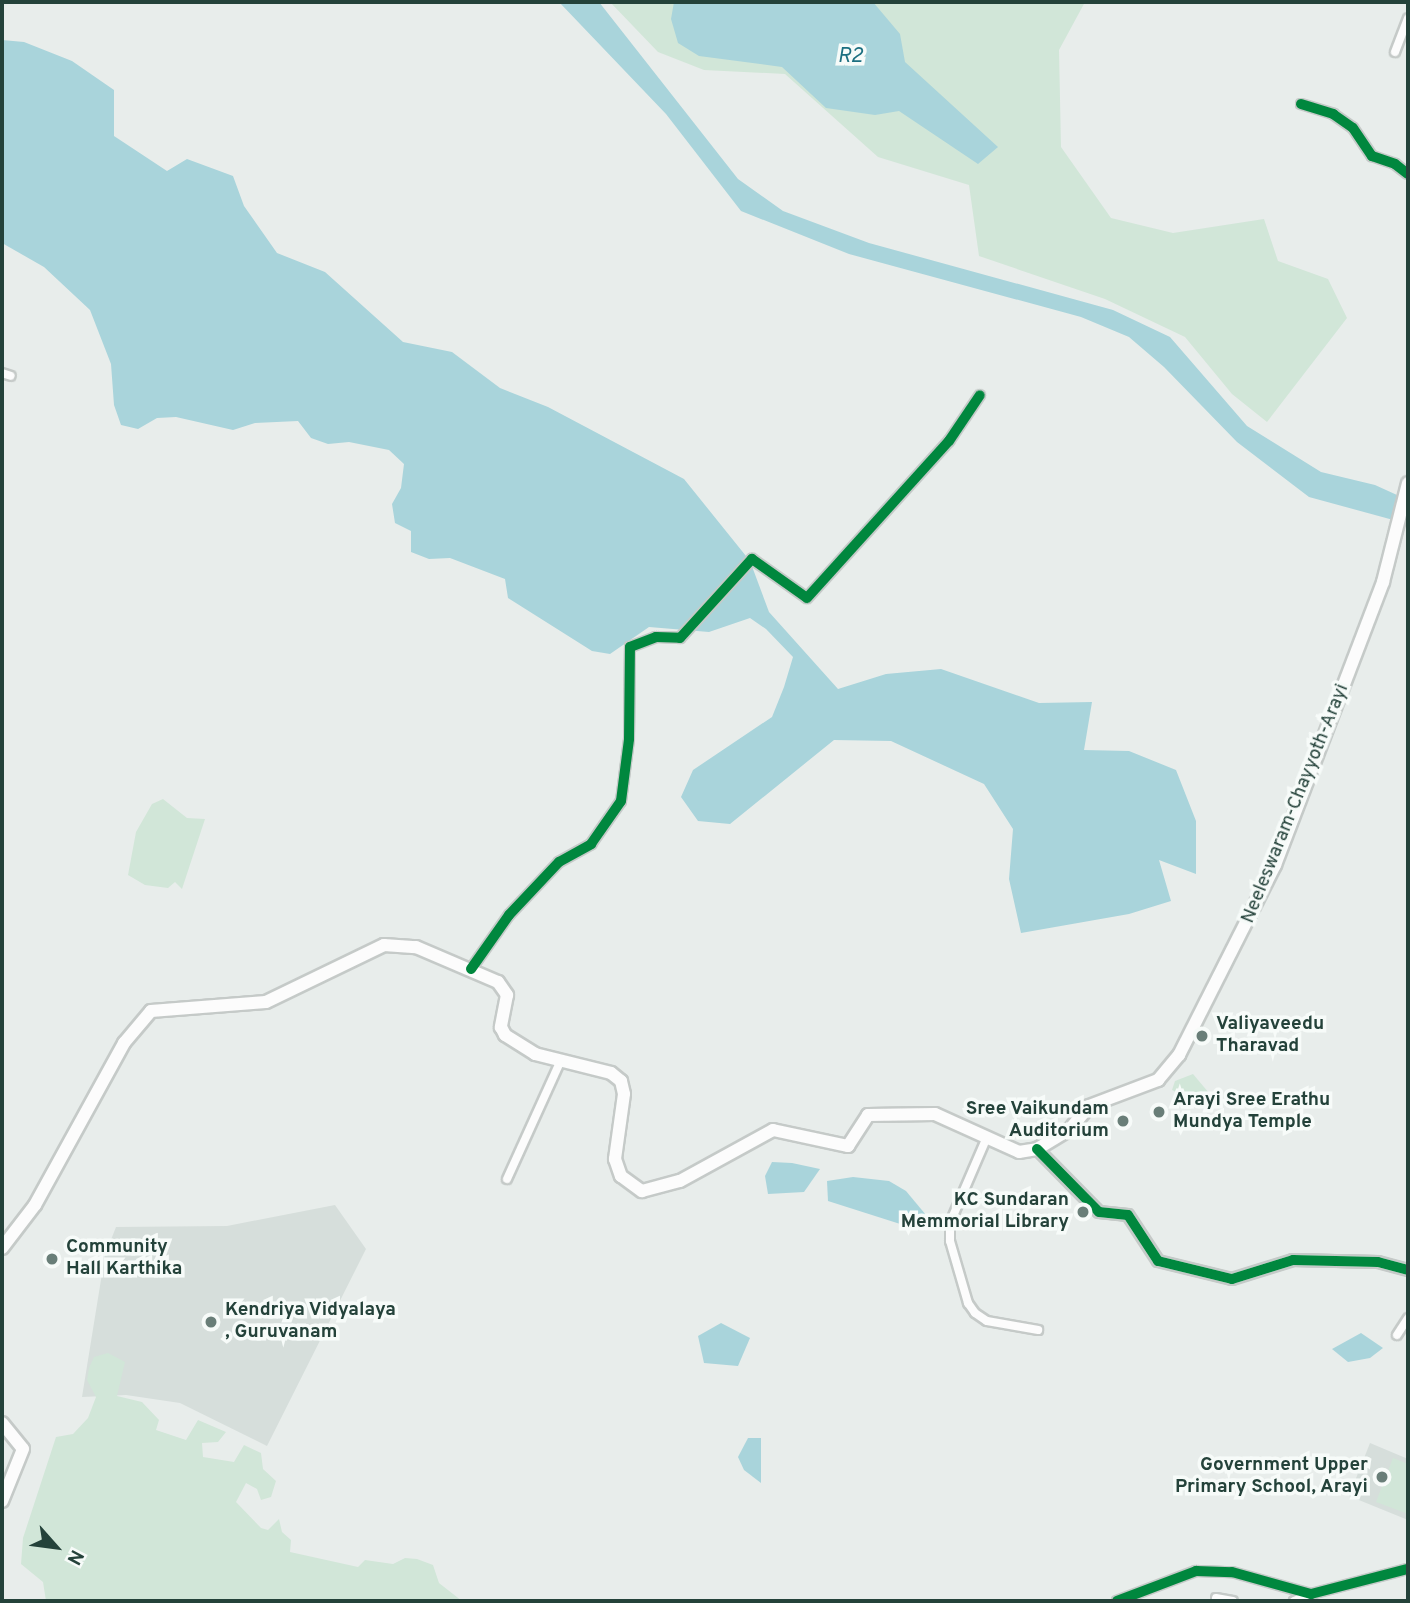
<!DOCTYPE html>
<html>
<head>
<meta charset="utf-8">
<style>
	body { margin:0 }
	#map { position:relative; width:1410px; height:1603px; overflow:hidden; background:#e8edeb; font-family:Overpass,sans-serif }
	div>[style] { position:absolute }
	.built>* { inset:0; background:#d6dedb }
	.green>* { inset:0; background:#d1e6d8 }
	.water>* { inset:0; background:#a9d4db }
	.roads { filter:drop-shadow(2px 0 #c5cac8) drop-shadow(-2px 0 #c5cac8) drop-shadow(0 2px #c5cac8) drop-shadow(0 -2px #c5cac8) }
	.minor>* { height:8px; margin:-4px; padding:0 4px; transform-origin:4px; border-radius:4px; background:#fcfcfc }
	.tertiary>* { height:10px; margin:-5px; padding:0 5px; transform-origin:5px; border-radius:5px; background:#fcfcfc }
	.secondary>* { height:12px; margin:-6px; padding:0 6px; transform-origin:6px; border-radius:6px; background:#fcfcfc }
	.cycleway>* { height:10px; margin:-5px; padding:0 5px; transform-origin:5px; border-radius:5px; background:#00873e }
	.dots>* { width:19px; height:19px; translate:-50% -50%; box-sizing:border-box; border:4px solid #f7fbf9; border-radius:50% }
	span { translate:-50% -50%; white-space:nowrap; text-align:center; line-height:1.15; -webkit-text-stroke:7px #f7fbf9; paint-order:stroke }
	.street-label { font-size:19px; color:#24423a }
	.poi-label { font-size:19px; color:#24423a; font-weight:700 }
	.left { translate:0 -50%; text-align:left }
	.right { translate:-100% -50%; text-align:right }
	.water-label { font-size:21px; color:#1c6f80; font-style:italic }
	.frame { position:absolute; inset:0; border:4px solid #24423a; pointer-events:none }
	.north { position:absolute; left:21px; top:1512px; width:70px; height:70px; -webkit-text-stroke:5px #f7fbf9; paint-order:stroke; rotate:118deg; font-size:19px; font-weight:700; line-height:28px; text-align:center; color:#24423a }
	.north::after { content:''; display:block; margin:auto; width:24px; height:32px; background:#24423a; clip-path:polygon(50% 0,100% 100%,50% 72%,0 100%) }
</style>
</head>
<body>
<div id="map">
	<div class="built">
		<i style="clip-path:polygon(335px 1205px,366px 1249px,267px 1446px,180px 1403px,126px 1395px,82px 1397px,105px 1255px,116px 1227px,227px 1226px)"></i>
		<i style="clip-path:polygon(1370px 1443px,1408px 1459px,1408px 1520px,1349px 1496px)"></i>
	</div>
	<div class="green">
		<i style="clip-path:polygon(610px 2px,1085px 2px,1059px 50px,1061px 147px,1111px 218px,1173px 233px,1264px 219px,1278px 261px,1328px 279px,1347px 318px,1267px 422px,1232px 394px,1185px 337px,1105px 299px,979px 256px,969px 185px,878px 157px,785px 74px,704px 70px,658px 52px)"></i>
		<i style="clip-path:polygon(163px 799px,187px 818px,205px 819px,182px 889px,175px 882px,168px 888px,145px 885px,128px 875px,136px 832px,152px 804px)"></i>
		<i style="clip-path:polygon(1193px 1074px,1209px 1093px,1198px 1103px,1172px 1090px,1175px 1081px)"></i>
		<i style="clip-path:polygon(108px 1353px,125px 1362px,117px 1396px,142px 1402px,159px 1420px,156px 1430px,186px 1440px,198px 1420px,226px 1432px,218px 1442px,202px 1443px,203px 1457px,234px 1462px,244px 1445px,261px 1453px,263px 1469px,276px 1481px,271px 1497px,261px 1500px,257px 1489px,246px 1483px,236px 1502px,261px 1528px,268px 1530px,279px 1519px,282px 1532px,291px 1540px,290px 1552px,358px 1567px,365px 1560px,393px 1564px,405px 1558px,417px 1559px,433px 1565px,439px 1583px,462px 1601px,46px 1601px,43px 1582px,21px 1564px,23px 1538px,56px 1437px,73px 1434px,88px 1418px,96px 1397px,87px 1380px,89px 1368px,94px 1357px)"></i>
		<i style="clip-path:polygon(1393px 1458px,1408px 1464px,1408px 1514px,1376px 1502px)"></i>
	</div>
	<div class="water">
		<i style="clip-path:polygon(559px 2px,599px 2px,738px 179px,783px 211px,869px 243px,1113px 310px,1170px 337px,1247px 426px,1321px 472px,1375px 485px,1408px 500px,1408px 524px,1309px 497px,1237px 442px,1164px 367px,1129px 337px,1081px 317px,849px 254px,741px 211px,666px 114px)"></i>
		<i style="clip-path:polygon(674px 2px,873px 2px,900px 34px,905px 62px,998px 147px,978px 164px,899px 111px,875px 115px,826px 108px,782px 67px,699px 56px,678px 43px,671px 19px)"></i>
		<i style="clip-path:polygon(2px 40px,24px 42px,72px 61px,114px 90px,114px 136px,167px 171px,187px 159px,233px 176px,244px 206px,277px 253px,325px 272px,403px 342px,452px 352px,500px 388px,548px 407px,684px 479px,750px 561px,769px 612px,838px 689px,886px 674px,941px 669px,1039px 703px,1092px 702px,1084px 750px,1129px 751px,1176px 770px,1196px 821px,1196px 874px,1159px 860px,1171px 901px,1129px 914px,1021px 933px,1009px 879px,1013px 829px,984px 784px,891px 741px,834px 740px,730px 824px,698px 821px,681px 797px,693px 770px,772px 717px,784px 687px,793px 657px,766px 629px,750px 618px,709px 632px,649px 627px,610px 654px,592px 651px,508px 598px,505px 579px,450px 558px,429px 559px,411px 552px,411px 531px,395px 523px,392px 504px,401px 488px,404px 464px,389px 450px,349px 442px,328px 444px,311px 438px,298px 421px,255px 423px,233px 430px,176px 417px,157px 418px,138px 429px,121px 425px,114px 405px,111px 364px,90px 310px,44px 267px,2px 243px)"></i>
		<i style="clip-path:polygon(772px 1162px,792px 1163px,820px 1169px,804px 1192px,768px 1194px,765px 1176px)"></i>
		<i style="clip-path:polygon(853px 1177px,889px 1181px,906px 1191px,931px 1221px,919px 1230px,828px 1201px,827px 1181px)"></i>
		<i style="clip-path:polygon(721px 1323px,750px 1338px,738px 1366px,704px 1363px,698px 1336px)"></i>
		<i style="clip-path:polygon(1361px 1333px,1383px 1348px,1370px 1358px,1348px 1362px,1332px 1349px)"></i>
		<i style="clip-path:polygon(748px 1438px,761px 1438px,761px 1483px,744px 1470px,738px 1457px)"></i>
	</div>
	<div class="roads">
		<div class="minor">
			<i style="left:1395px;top:52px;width:36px;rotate:-69deg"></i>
			<i style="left:1301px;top:104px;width:34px;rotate:17deg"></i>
			<i style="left:1333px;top:114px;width:24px;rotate:35deg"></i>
			<i style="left:1353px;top:128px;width:34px;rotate:56deg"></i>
			<i style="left:1372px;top:156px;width:24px;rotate:19deg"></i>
			<i style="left:1395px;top:164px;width:16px;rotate:38deg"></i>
			<i style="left:2px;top:373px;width:9px;rotate:18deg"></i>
			<i style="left:471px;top:969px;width:66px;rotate:-54.9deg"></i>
			<i style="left:509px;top:915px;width:73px;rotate:-46.7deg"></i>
			<i style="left:559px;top:862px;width:37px;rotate:-29deg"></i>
			<i style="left:591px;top:844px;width:52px;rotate:-55.1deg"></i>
			<i style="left:621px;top:801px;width:63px;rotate:-82.6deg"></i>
			<i style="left:629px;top:739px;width:92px;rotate:-89.4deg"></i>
			<i style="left:630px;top:647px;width:28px;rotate:-21deg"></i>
			<i style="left:656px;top:637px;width:24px;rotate:2deg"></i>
			<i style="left:680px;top:638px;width:107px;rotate:-47.7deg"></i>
			<i style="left:752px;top:559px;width:67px;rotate:35.3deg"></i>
			<i style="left:807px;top:598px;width:212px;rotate:-47.9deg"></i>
			<i style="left:949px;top:441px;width:55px;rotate:-56deg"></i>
			<i style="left:987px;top:1137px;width:94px;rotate:113.3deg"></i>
			<i style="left:950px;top:1223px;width:18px;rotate:90deg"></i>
			<i style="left:950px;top:1241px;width:65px;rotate:73.8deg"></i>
			<i style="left:968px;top:1303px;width:12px;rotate:55deg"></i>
			<i style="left:975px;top:1313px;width:14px;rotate:34deg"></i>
			<i style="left:987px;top:1321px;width:52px;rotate:10deg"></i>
			<i style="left:507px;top:1179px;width:128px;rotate:-65.6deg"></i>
			<i style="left:1397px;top:1335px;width:20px;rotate:-57deg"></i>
			<i style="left:1216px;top:1598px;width:17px;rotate:10deg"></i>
			<i style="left:1117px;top:1601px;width:85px;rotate:-20.8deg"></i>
			<i style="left:1196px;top:1571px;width:36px;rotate:2deg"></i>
			<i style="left:1232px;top:1572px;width:82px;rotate:15.6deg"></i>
			<i style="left:1311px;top:1594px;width:100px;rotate:-14.5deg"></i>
			<i style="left:1294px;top:1601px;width:18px;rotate:-22deg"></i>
		</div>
		<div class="tertiary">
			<i style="left:1037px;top:1149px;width:88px;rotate:45.5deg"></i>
			<i style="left:1099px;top:1212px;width:29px;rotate:6deg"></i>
			<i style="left:1128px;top:1215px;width:55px;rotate:56.9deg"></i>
			<i style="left:1158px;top:1261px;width:76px;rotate:13.7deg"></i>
			<i style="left:1232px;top:1279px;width:64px;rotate:-17.3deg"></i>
			<i style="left:1293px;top:1260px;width:85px;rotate:1.3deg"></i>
			<i style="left:1378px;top:1262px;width:31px;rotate:15deg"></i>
		</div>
		<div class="secondary">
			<i style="left:2px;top:1248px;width:54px;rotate:-52.5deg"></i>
			<i style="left:35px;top:1205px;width:185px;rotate:-61.2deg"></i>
			<i style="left:124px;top:1043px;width:42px;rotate:-49.8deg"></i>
			<i style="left:151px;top:1011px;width:115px;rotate:-4.5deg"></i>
			<i style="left:266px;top:1002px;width:131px;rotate:-25.8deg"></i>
			<i style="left:384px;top:945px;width:32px;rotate:4deg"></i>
			<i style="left:416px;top:947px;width:89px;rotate:23.1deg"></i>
			<i style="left:498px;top:982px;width:16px;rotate:55deg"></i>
			<i style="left:507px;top:995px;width:33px;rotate:101deg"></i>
			<i style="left:501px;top:1027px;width:9px;rotate:63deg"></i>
			<i style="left:505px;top:1035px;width:36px;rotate:32deg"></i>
			<i style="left:535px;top:1054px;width:78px;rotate:14deg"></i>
			<i style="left:611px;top:1073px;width:13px;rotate:39deg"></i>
			<i style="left:621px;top:1081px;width:13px;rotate:77deg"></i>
			<i style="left:624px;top:1094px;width:66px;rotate:97.9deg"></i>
			<i style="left:615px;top:1159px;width:18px;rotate:71deg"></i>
			<i style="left:621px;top:1176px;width:26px;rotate:36deg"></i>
			<i style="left:642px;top:1191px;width:39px;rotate:-15deg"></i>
			<i style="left:680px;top:1181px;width:106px;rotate:-28.7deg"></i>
			<i style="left:773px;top:1130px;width:77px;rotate:12deg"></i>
			<i style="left:848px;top:1146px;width:37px;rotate:-57deg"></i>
			<i style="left:868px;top:1115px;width:67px;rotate:-0.9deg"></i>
			<i style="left:935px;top:1114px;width:92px;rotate:24.3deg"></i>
			<i style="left:1019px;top:1152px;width:18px;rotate:-9deg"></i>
			<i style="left:1037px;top:1149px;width:39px;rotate:-31deg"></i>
			<i style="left:1070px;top:1129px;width:30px;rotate:-50deg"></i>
			<i style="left:1089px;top:1106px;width:74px;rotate:-20.6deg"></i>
			<i style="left:1158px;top:1080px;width:33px;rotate:-50deg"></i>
			<i style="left:1179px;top:1055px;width:213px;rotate:-63.2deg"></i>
			<i style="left:1275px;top:865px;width:303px;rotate:-69.1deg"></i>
			<i style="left:1383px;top:582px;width:102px;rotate:-75.8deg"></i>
			<i style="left:2px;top:1423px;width:33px;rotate:51deg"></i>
			<i style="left:23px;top:1449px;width:56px;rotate:112deg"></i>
		</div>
	</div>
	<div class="cycleway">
		<i style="left:1301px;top:104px;width:34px;rotate:17deg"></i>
		<i style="left:1333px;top:114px;width:24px;rotate:35deg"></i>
		<i style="left:1353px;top:128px;width:34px;rotate:56deg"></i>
		<i style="left:1372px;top:156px;width:24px;rotate:19deg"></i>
		<i style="left:1395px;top:164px;width:16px;rotate:38deg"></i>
		<i style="left:471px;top:969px;width:66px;rotate:-54.9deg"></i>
		<i style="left:509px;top:915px;width:73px;rotate:-46.7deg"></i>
		<i style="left:559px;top:862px;width:37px;rotate:-29deg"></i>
		<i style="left:591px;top:844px;width:52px;rotate:-55.1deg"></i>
		<i style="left:621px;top:801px;width:63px;rotate:-82.6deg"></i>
		<i style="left:629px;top:739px;width:92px;rotate:-89.4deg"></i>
		<i style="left:630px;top:647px;width:28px;rotate:-21deg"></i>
		<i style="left:656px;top:637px;width:24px;rotate:2deg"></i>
		<i style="left:680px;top:638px;width:107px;rotate:-47.7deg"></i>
		<i style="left:752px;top:559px;width:67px;rotate:35.3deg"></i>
		<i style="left:807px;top:598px;width:212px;rotate:-47.9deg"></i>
		<i style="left:949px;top:441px;width:55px;rotate:-56deg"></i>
		<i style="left:1037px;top:1149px;width:88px;rotate:45.5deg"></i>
		<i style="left:1099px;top:1212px;width:29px;rotate:6deg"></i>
		<i style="left:1128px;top:1215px;width:55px;rotate:56.9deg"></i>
		<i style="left:1158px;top:1261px;width:76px;rotate:13.7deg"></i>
		<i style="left:1232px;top:1279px;width:64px;rotate:-17.3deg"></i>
		<i style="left:1293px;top:1260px;width:85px;rotate:1.3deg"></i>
		<i style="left:1378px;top:1262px;width:31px;rotate:15deg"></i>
		<i style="left:1117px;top:1601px;width:85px;rotate:-20.8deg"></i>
		<i style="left:1196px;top:1571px;width:36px;rotate:2deg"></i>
		<i style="left:1232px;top:1572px;width:82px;rotate:15.6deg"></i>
		<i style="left:1311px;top:1594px;width:100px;rotate:-14.5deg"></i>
	</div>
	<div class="dots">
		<i style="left:1202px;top:1036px;background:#697e78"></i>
		<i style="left:1159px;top:1112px;background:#697e78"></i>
		<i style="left:1123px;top:1121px;background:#697e78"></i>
		<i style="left:1083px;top:1212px;background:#697e78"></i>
		<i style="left:52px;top:1259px;background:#697e78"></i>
		<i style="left:211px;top:1322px;background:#697e78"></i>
		<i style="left:1382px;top:1477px;background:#697e78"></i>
	</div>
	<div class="street-label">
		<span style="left:1296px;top:804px;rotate:-68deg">Neeleswaram-Chayyoth-Arayi</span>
	</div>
	<div class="poi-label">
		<span class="left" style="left:1216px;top:1036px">Valiyaveedu<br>Tharavad</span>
		<span class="left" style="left:1173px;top:1112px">Arayi Sree Erathu<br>Mundya Temple</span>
		<span class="right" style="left:1109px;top:1121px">Sree Vaikundam<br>Auditorium</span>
		<span class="right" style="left:1069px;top:1212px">KC Sundaran<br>Memmorial Library</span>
		<span class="left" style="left:66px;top:1259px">Community<br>Hall Karthika</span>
		<span class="left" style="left:225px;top:1322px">Kendriya Vidyalaya<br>, Guruvanam</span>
		<span class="right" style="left:1368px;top:1477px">Government Upper<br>Primary School, Arayi</span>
	</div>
	<div class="water-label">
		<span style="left:850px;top:57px">R2</span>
	</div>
	<div class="frame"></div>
	<div class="north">N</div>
</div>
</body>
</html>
